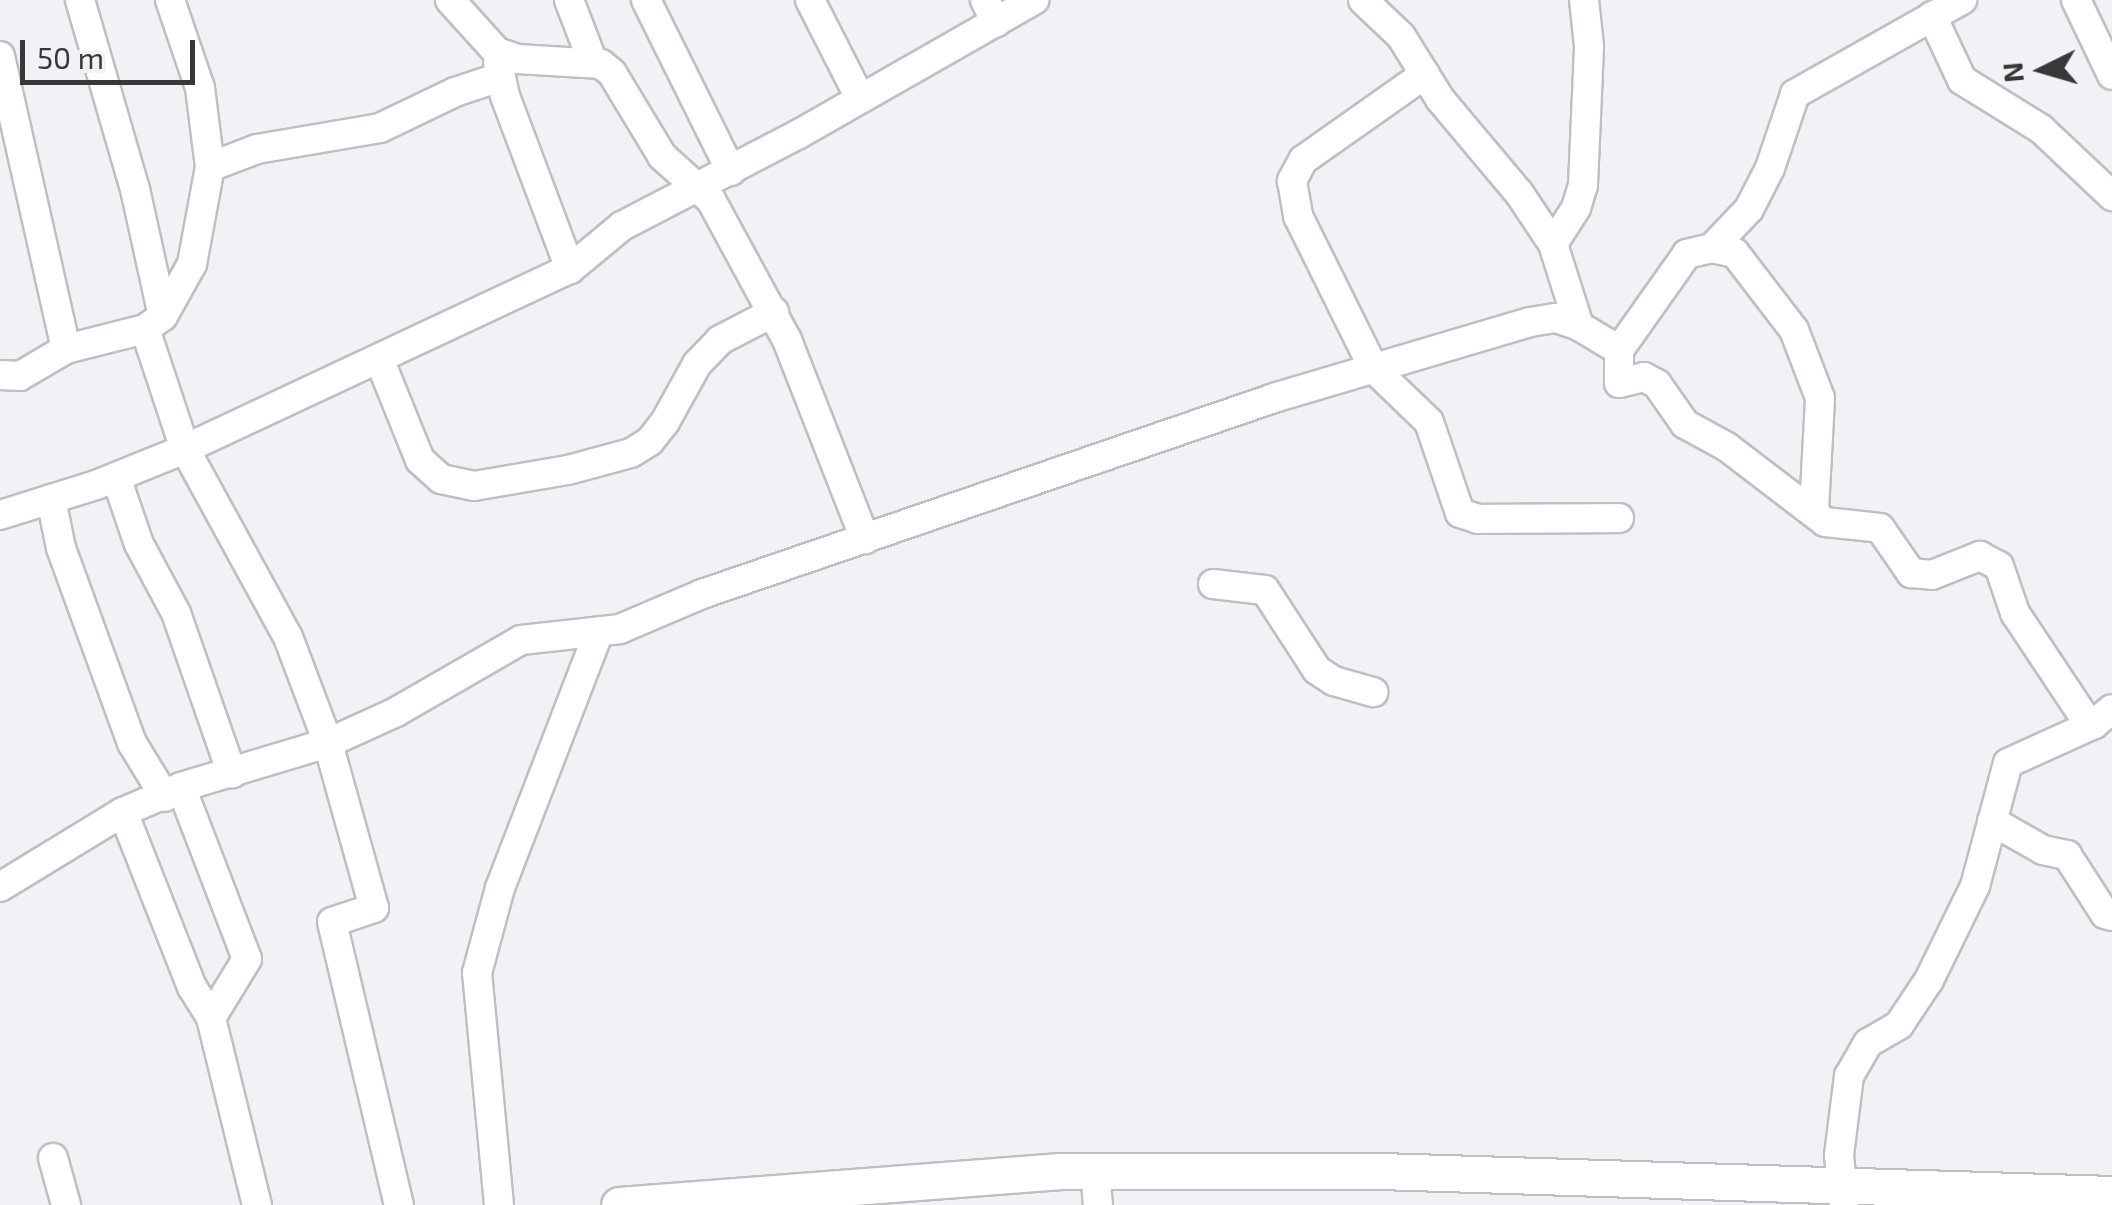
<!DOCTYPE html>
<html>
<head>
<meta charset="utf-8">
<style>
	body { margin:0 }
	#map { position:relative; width:2112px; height:1205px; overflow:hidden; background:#f3f1f6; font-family:"Exo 2",sans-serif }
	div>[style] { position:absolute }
	.roads { filter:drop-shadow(2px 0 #c0bec3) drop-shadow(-2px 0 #c0bec3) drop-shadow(0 2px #c0bec3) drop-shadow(0 -2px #c0bec3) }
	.minor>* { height:28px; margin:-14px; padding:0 14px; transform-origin:14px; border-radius:14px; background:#fff }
	.tertiary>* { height:35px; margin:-17.5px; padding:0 17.5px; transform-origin:17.5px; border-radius:17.5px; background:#fff }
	span { translate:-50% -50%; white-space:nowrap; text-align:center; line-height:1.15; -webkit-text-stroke:8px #f3f1f6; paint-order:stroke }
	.north { position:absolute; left:1992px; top:20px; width:100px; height:100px; -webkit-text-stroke:8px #f3f1f6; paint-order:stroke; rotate:265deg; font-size:28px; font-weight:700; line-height:40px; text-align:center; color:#38383a }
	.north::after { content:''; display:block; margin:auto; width:35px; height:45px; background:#38383a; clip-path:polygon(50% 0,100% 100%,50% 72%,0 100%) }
	.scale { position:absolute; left:20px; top:40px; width:175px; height:45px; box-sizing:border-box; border:5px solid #38383a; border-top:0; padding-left:12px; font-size:30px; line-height:35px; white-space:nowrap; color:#38383a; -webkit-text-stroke:8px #f3f1f6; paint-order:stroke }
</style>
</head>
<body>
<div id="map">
	<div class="roads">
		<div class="minor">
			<i style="left:80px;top:0;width:197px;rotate:73.8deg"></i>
			<i style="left:135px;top:189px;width:130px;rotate:77.6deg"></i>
			<i style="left:450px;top:0;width:70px;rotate:47.9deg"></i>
			<i style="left:497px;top:52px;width:21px;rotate:19deg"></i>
			<i style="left:517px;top:59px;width:84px;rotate:3.4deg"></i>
			<i style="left:601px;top:64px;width:14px;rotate:39deg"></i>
			<i style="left:612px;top:73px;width:97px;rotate:58.9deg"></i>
			<i style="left:662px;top:156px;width:66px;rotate:41.9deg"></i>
			<i style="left:711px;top:200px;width:159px;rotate:61.5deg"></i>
			<i style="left:787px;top:340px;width:214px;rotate:68.6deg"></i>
			<i style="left:569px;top:0;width:64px;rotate:69deg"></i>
			<i style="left:646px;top:0;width:191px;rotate:63.6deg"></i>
			<i style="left:810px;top:0;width:110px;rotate:63deg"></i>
			<i style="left:985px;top:0;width:25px;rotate:64deg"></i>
			<i style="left:1363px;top:0;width:52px;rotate:43.5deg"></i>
			<i style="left:1401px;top:36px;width:74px;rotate:58.2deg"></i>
			<i style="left:1440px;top:99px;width:123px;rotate:50deg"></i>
			<i style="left:1519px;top:193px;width:61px;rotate:56.3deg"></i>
			<i style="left:1553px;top:244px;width:86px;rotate:72.4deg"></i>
			<i style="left:2076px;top:0;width:83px;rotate:64.4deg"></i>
			<i style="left:1932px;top:16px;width:71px;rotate:64.9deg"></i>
			<i style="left:1962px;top:80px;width:93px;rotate:31.8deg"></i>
			<i style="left:2041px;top:129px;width:98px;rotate:43.3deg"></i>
			<i style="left:0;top:56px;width:300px;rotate:77.3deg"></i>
			<i style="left:498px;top:63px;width:34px;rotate:78deg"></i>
			<i style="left:505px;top:96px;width:185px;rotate:69.4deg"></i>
			<i style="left:1425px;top:74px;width:149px;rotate:144.8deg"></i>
			<i style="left:1303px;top:160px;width:24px;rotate:118deg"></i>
			<i style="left:1292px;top:181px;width:36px;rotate:80deg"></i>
			<i style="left:1298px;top:216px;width:171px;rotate:63.6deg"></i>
			<i style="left:1374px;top:369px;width:76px;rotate:43.9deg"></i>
			<i style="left:1429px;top:422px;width:96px;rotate:71.2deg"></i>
			<i style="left:1460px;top:513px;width:19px;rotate:18deg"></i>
			<i style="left:1478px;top:519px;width:141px;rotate:-0.4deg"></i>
			<i style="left:210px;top:167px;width:50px;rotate:-21deg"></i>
			<i style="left:257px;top:149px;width:125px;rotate:-9.7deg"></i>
			<i style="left:380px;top:128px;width:83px;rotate:-25.6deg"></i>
			<i style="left:455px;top:92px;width:47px;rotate:-18.4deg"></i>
			<i style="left:1553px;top:244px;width:43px;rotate:-57.4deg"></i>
			<i style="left:1576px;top:208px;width:24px;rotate:-73deg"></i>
			<i style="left:1583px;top:185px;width:139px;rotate:-87.5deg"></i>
			<i style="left:1589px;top:46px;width:46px;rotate:-96.2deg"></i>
			<i style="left:1712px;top:248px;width:54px;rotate:-46.5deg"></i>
			<i style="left:1749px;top:209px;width:46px;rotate:-62.9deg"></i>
			<i style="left:1770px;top:168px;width:78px;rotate:-71.3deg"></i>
			<i style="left:1795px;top:94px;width:192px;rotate:-29.4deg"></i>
			<i style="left:145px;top:329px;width:126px;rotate:71.6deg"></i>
			<i style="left:185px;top:449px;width:214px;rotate:61.3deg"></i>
			<i style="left:288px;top:637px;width:113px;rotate:69.3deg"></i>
			<i style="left:328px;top:743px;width:171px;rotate:74.4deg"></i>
			<i style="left:374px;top:908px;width:44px;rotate:161.6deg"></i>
			<i style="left:332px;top:922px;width:291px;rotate:76.7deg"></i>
			<i style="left:380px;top:361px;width:107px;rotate:68deg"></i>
			<i style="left:420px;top:460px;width:28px;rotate:42deg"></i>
			<i style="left:441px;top:479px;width:34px;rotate:12deg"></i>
			<i style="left:474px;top:486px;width:95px;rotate:-9.7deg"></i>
			<i style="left:568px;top:470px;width:65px;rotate:-15.1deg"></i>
			<i style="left:631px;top:453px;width:22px;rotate:-32deg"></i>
			<i style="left:650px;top:441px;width:24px;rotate:-52deg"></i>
			<i style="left:665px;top:422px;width:66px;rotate:-61.1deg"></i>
			<i style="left:697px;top:364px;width:33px;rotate:-46deg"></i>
			<i style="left:720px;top:340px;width:61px;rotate:-27.4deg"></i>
			<i style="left:0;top:375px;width:20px;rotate:3deg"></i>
			<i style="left:20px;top:376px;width:53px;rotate:-30.4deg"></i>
			<i style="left:66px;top:349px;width:81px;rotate:-14.2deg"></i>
			<i style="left:145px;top:329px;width:22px;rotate:-36deg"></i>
			<i style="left:163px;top:316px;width:60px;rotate:-60.9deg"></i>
			<i style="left:192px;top:264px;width:99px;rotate:-79.5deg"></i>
			<i style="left:210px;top:167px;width:80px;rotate:-97.2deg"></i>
			<i style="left:200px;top:88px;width:93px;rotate:-108.8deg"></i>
			<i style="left:116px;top:477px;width:71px;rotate:71.1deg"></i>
			<i style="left:139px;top:544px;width:78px;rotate:61.8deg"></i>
			<i style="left:176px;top:613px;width:170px;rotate:70.8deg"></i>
			<i style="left:51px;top:499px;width:50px;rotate:78.5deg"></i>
			<i style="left:61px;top:548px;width:208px;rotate:70deg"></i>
			<i style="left:132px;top:743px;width:63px;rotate:58.6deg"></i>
			<i style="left:1814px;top:510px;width:112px;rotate:-86.9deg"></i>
			<i style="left:1820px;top:398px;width:73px;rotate:-110.9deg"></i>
			<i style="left:1794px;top:330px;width:97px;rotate:-127.5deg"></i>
			<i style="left:1735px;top:253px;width:24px;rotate:-168deg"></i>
			<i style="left:1712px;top:248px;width:26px;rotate:167deg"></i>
			<i style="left:1687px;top:254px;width:118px;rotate:125.3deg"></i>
			<i style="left:1619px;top:350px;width:33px;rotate:90deg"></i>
			<i style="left:1619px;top:383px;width:26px;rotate:-13deg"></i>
			<i style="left:1644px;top:377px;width:15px;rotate:28deg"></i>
			<i style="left:1657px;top:384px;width:49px;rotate:55deg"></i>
			<i style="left:1685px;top:424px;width:48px;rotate:28.7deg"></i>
			<i style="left:1727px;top:447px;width:123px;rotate:37.4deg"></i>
			<i style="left:1825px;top:522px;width:55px;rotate:6.2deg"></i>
			<i style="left:1880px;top:528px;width:55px;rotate:55.4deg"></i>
			<i style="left:1911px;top:573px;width:21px;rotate:5deg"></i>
			<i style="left:1932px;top:575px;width:52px;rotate:-21.6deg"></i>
			<i style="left:1980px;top:556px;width:21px;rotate:28deg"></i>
			<i style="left:1999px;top:566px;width:50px;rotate:71.2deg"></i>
			<i style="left:2015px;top:613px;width:121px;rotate:56.4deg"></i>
			<i style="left:2082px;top:714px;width:16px;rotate:40deg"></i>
			<i style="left:0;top:515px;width:101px;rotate:-17.4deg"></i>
			<i style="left:96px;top:485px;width:96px;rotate:-22deg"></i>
			<i style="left:185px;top:449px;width:425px;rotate:-25.1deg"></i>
			<i style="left:570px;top:269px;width:67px;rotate:-39.6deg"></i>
			<i style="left:622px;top:226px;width:199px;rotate:-27.5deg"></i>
			<i style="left:799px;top:134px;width:271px;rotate:-29.7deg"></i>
			<i style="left:1213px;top:584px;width:52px;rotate:6.6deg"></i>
			<i style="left:1265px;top:590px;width:95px;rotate:57deg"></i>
			<i style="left:1317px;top:670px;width:20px;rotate:33deg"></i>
			<i style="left:1334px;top:681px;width:41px;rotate:15.8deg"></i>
			<i style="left:181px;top:787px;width:184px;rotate:69deg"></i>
			<i style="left:247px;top:959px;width:69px;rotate:121.4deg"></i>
			<i style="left:211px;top:1018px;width:193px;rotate:76.2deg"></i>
			<i style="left:123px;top:812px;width:188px;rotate:68.5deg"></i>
			<i style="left:192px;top:987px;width:36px;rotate:58deg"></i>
			<i style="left:1992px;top:821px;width:59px;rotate:29.6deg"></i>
			<i style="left:2043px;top:850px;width:25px;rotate:12deg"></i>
			<i style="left:2067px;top:855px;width:70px;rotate:57.2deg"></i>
			<i style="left:2105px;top:914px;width:7px;rotate:16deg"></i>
			<i style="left:0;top:887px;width:144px;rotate:-31.4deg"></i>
			<i style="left:123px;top:812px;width:63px;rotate:-23.3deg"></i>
			<i style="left:181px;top:787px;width:153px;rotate:-16.7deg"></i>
			<i style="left:328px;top:743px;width:75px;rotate:-24.5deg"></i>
			<i style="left:396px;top:712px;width:144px;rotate:-29.9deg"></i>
			<i style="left:521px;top:640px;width:100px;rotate:-6.3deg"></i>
			<i style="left:620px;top:629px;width:89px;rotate:-23.1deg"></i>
			<i style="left:702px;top:594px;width:608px;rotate:-18.91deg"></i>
			<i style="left:1277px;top:397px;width:264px;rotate:-16.5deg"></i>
			<i style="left:1530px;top:322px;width:26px;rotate:-9deg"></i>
			<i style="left:1556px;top:318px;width:24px;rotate:19deg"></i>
			<i style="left:1579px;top:326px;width:47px;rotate:31deg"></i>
			<i style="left:53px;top:1158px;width:49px;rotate:74.5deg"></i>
			<i style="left:1095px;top:1171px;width:34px;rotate:85deg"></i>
			<i style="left:499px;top:1205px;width:233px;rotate:-95.4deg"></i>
			<i style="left:477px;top:973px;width:88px;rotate:-74.9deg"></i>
			<i style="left:500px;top:888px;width:275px;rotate:-68.9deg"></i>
			<i style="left:1844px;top:1205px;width:50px;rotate:-95.7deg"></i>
			<i style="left:1839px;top:1155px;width:80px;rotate:-82.8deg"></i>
			<i style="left:1849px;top:1076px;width:38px;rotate:-60deg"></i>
			<i style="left:1868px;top:1043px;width:36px;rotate:-30deg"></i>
			<i style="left:1899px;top:1025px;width:54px;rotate:-56.3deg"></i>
			<i style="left:1929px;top:980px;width:105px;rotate:-63.9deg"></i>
			<i style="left:1975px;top:886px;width:127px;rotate:-75deg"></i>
			<i style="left:2008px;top:763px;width:94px;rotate:-24.4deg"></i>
			<i style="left:2094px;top:724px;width:23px;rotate:-40deg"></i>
		</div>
		<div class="tertiary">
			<i style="left:619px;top:1205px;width:443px;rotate:-4.4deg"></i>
			<i style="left:1061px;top:1171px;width:319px"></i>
			<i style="left:1380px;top:1171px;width:732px;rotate:1.8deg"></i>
		</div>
	</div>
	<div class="north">N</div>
	<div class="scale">50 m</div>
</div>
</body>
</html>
